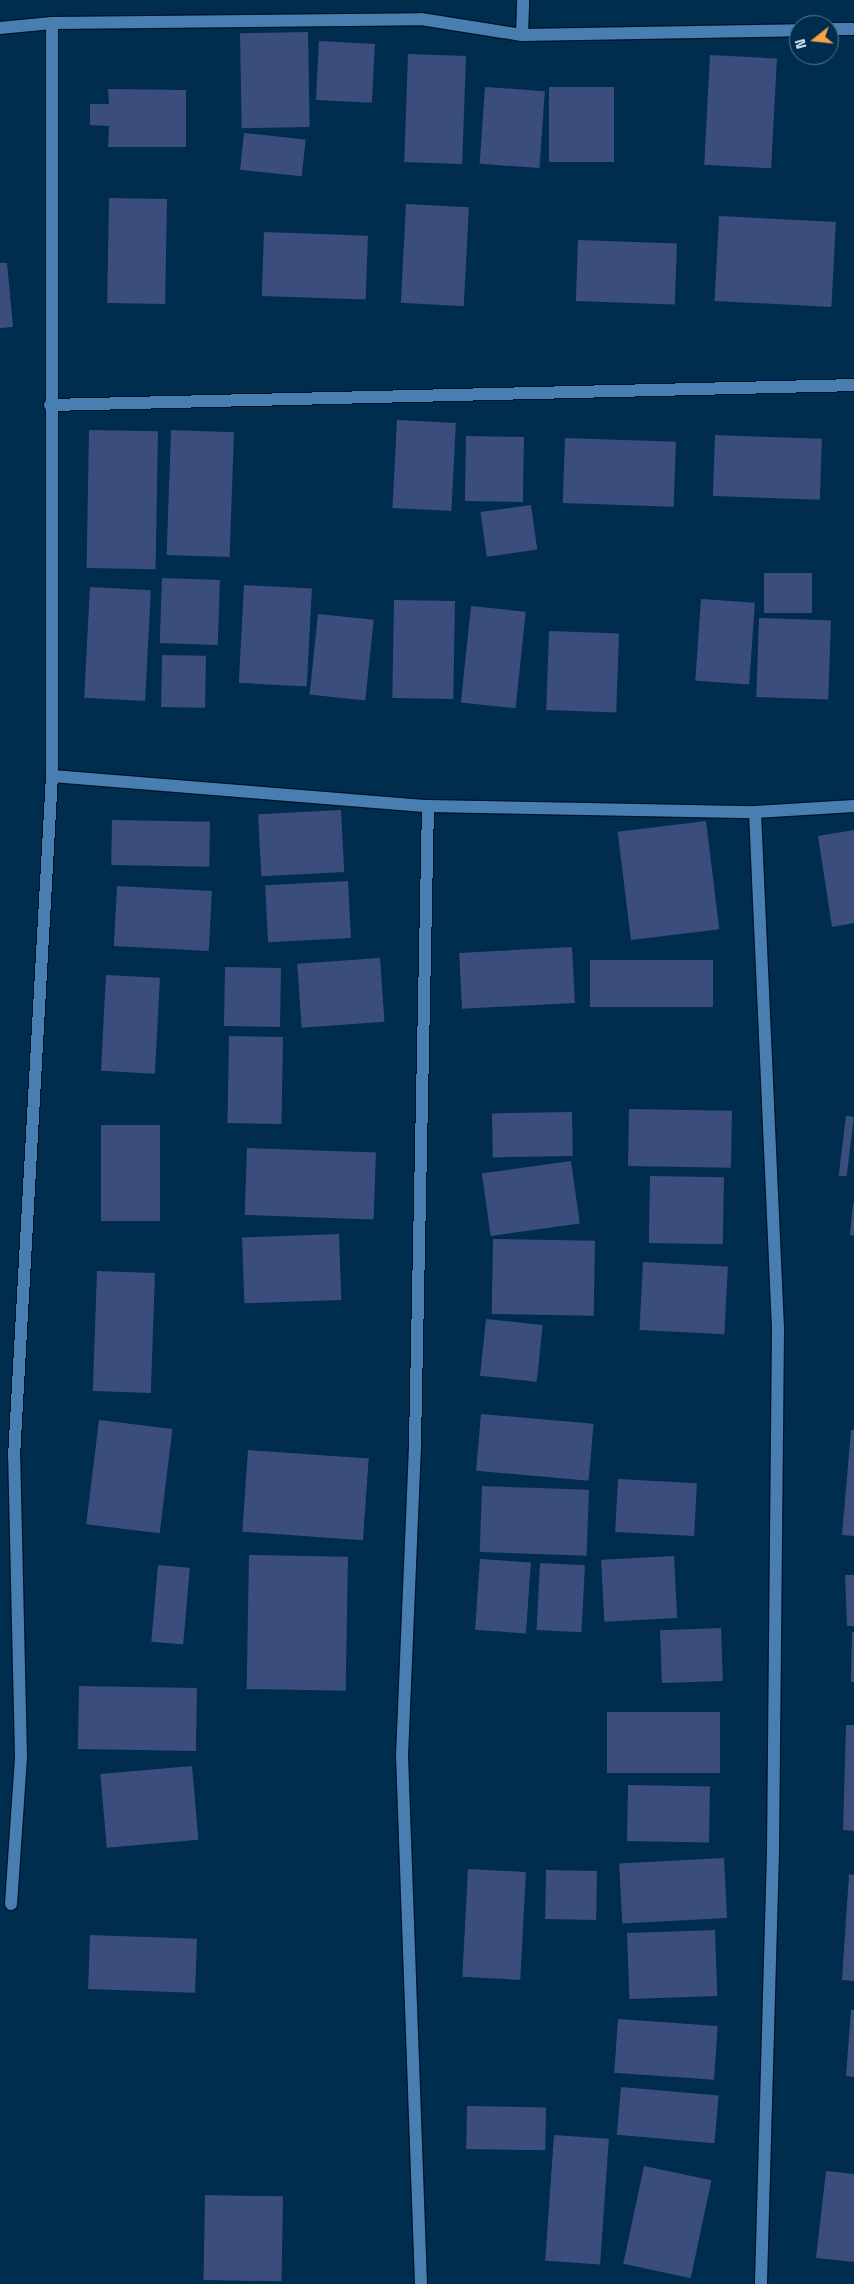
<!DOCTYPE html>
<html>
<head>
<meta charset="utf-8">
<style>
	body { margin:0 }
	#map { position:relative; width:854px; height:2284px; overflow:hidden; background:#002c4e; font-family:"Space Grotesk",sans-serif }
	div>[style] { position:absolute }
	.building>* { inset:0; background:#3a4d7d; transform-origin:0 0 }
	.roads { filter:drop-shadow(1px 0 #00142b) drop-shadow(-1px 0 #00142b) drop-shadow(0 1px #00142b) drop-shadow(0 -1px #00142b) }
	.minor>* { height:12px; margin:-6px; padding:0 6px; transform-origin:6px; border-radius:6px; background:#487fb0 }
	span { translate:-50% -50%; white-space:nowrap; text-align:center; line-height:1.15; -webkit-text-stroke:4px #002c4e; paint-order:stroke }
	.north { position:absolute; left:789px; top:15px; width:50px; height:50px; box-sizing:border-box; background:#002c4e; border:1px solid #587994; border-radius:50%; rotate:254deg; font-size:14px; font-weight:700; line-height:20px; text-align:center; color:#dcedfd }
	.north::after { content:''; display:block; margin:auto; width:18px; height:22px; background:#f4a344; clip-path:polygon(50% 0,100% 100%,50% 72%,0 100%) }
</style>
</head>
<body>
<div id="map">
	<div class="building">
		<i style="left:308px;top:32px;width:95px;height:68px;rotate:89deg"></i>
		<i style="left:319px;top:41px;width:56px;height:59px;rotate:3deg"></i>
		<i style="left:408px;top:54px;width:58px;height:108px;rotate:2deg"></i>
		<i style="left:710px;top:55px;width:67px;height:110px;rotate:3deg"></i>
		<i style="left:485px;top:87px;width:60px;height:77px;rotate:4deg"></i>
		<i style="left:549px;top:87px;width:65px;height:75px"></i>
		<i style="clip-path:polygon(108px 89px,186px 90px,186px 147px,108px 147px,109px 126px,90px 125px,90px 104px,109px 104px)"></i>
		<i style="left:244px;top:133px;width:62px;height:37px;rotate:6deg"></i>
		<i style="left:109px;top:198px;width:58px;height:105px;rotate:1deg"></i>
		<i style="left:406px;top:204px;width:63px;height:99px;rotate:3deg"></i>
		<i style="left:719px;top:216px;width:117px;height:85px;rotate:3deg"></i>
		<i style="left:264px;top:232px;width:104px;height:64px;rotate:2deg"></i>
		<i style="left:578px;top:240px;width:99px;height:61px;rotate:2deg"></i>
		<i style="clip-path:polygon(0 263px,7px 263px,13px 327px,0 328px)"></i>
		<i style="left:397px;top:420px;width:59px;height:88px;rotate:3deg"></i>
		<i style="left:89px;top:430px;width:69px;height:138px;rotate:1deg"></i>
		<i style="left:171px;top:430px;width:63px;height:125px;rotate:2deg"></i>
		<i style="left:715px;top:435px;width:107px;height:61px;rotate:2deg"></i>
		<i style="left:466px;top:436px;width:58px;height:65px;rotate:1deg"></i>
		<i style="left:565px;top:438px;width:111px;height:65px;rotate:2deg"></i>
		<i style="left:531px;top:505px;width:45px;height:51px;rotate:82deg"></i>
		<i style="left:812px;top:573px;width:40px;height:48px;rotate:90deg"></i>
		<i style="left:162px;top:578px;width:58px;height:65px;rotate:2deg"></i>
		<i style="left:244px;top:585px;width:68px;height:98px;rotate:3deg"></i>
		<i style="left:90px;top:587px;width:61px;height:111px;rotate:3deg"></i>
		<i style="left:701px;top:599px;width:54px;height:82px;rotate:4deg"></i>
		<i style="left:394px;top:600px;width:61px;height:98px;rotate:1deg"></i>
		<i style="left:471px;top:606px;width:55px;height:97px;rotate:6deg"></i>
		<i style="left:318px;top:614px;width:56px;height:81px;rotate:6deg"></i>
		<i style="left:759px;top:618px;width:72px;height:79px;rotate:2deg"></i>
		<i style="left:549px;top:631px;width:70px;height:79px;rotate:2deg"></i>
		<i style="left:162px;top:655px;width:44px;height:52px;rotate:1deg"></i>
		<i style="left:341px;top:810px;width:62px;height:83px;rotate:87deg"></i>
		<i style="left:112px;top:820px;width:98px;height:45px;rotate:1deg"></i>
		<i style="left:706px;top:821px;width:109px;height:89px;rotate:83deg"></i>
		<i style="clip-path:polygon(854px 830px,854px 923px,832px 927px,818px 836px)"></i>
		<i style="left:348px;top:881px;width:57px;height:83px;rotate:87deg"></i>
		<i style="left:117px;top:886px;width:95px;height:60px;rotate:3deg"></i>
		<i style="left:572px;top:947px;width:56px;height:113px;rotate:87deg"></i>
		<i style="left:380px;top:958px;width:64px;height:83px;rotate:86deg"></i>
		<i style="left:590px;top:960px;width:123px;height:47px"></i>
		<i style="left:225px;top:967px;width:56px;height:59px;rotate:1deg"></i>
		<i style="left:106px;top:975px;width:54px;height:96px;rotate:3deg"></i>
		<i style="left:229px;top:1036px;width:54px;height:87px;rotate:1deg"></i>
		<i style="left:629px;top:1109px;width:103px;height:57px;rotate:1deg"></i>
		<i style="left:572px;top:1112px;width:44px;height:80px;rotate:89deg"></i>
		<i style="left:846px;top:1116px;width:8px;height:60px;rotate:7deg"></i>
		<i style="left:101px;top:1125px;width:59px;height:96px"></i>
		<i style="left:247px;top:1148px;width:129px;height:67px;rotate:2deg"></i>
		<i style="left:571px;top:1161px;width:63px;height:90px;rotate:82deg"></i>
		<i style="left:650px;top:1176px;width:74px;height:67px;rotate:1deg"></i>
		<i style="clip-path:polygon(853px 1204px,854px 1204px,854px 1236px,850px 1235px)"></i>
		<i style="left:339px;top:1234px;width:66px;height:97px;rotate:88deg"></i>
		<i style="left:493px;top:1239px;width:102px;height:75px;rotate:1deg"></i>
		<i style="left:643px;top:1262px;width:85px;height:68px;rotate:3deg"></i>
		<i style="left:97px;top:1271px;width:58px;height:120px;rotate:2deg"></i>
		<i style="left:486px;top:1319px;width:57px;height:57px;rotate:6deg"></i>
		<i style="left:481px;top:1414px;width:113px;height:57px;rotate:5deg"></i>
		<i style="left:99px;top:1420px;width:74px;height:105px;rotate:7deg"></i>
		<i style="clip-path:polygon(851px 1430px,854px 1430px,854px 1536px,842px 1535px)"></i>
		<i style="left:248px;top:1450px;width:121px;height:82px;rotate:4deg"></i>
		<i style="left:618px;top:1479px;width:79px;height:53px;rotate:3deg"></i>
		<i style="left:482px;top:1486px;width:107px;height:66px;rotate:2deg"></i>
		<i style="left:249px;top:1555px;width:99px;height:134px;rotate:1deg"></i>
		<i style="left:674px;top:1556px;width:62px;height:73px;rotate:87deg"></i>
		<i style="left:480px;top:1559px;width:51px;height:71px;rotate:4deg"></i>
		<i style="left:540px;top:1563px;width:45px;height:67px;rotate:3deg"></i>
		<i style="left:158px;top:1565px;width:32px;height:77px;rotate:5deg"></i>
		<i style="clip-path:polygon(845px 1575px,854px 1575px,854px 1626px,847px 1626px)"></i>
		<i style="left:721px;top:1628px;width:53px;height:61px;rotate:88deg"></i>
		<i style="clip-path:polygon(852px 1632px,854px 1632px,854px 1682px,851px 1682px)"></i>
		<i style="left:79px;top:1686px;width:118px;height:63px;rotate:1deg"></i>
		<i style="left:607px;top:1712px;width:113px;height:61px"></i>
		<i style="clip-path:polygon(846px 1725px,854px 1725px,854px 1831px,843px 1830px)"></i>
		<i style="left:192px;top:1766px;width:74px;height:92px;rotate:85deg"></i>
		<i style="left:628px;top:1785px;width:82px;height:56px;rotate:1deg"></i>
		<i style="left:724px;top:1858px;width:60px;height:105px;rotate:87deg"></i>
		<i style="left:468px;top:1869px;width:58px;height:108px;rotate:3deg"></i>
		<i style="left:546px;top:1870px;width:51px;height:49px;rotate:1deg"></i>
		<i style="clip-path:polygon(849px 1874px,854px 1875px,854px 1981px,842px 1980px)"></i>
		<i style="left:715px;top:1930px;width:66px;height:88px;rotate:88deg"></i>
		<i style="left:90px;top:1935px;width:107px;height:54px;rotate:2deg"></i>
		<i style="clip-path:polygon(851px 2010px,854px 2010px,854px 2077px,846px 2076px)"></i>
		<i style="left:618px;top:2019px;width:100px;height:54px;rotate:4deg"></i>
		<i style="left:621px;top:2087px;width:98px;height:48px;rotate:5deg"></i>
		<i style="left:467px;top:2106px;width:79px;height:43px;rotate:1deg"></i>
		<i style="left:554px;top:2135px;width:55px;height:126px;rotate:4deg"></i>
		<i style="left:644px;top:2166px;width:69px;height:100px;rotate:12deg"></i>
		<i style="clip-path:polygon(826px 2171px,854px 2174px,854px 2262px,816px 2258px)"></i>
		<i style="left:205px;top:2195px;width:78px;height:85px;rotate:1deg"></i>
	</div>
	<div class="roads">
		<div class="minor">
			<i style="left:0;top:28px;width:52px;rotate:-5.5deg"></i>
			<i style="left:52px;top:23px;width:369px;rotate:-0.6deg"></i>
			<i style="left:421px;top:19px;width:102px;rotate:9deg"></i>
			<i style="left:522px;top:35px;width:277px;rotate:-1deg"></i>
			<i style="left:829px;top:29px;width:25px"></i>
			<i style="left:522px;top:35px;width:35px;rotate:-88deg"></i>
			<i style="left:50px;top:405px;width:804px;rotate:-1.42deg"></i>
			<i style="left:52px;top:776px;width:377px;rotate:4.6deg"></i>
			<i style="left:428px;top:806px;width:327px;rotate:1.1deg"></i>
			<i style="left:755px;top:812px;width:99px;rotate:-3.5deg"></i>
			<i style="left:755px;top:812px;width:518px;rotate:87.45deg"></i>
			<i style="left:778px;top:1329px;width:523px;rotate:90.55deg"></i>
			<i style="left:773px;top:1852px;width:432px;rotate:91.6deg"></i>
			<i style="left:11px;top:1904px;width:147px;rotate:-86.1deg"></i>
			<i style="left:21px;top:1757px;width:300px;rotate:-91.3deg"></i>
			<i style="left:14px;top:1457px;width:682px;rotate:-86.81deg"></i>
			<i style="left:52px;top:776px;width:753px;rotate:-90deg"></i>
			<i style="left:421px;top:2284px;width:528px;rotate:-92.06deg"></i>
			<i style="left:402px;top:1756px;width:314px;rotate:-87.6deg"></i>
			<i style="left:415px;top:1442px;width:636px;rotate:-88.83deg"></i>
		</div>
	</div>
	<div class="north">N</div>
</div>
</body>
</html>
